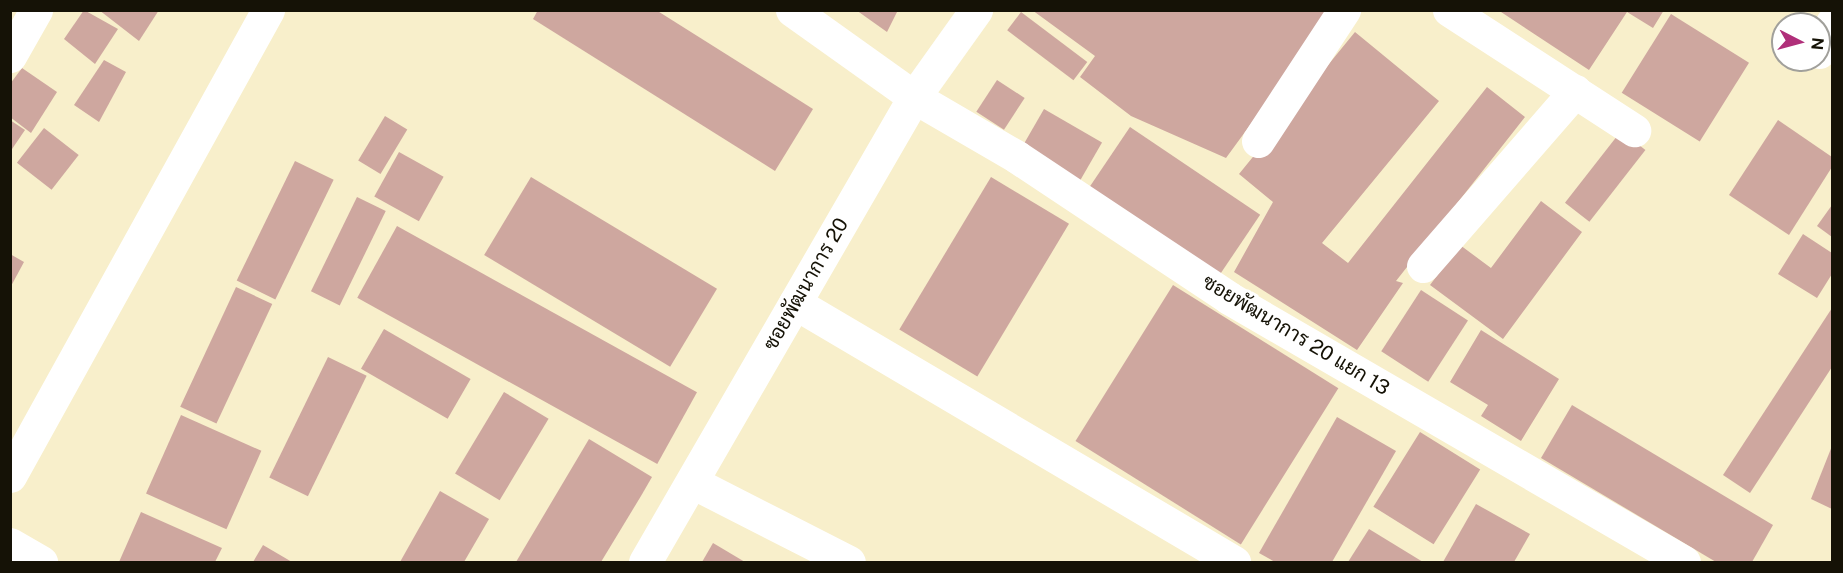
<!DOCTYPE html>
<html>
<head>
<meta charset="utf-8">
<style>
	body { margin:0 }
	#map { position:relative; width:1843px; height:573px; overflow:hidden; background:#f8efcb; font-family:"Public Sans",Sarabun,sans-serif }
	div>[style] { position:absolute }
	.building>* { inset:0; background:#cea79f; transform-origin:0 0 }
	.minor>* { height:33px; margin:-16.5px; padding:0 16.5px; transform-origin:16.5px; border-radius:16.5px; background:#fff }
	span { translate:-50% -50%; white-space:nowrap; text-align:center; line-height:1.15; -webkit-text-stroke:6px #fff; paint-order:stroke }
	.street-label { font-size:20px; color:#151206 }
	.frame { position:absolute; inset:0; border:12px solid #151206; pointer-events:none }
	.north { position:absolute; left:1771px; top:12px; width:60px; height:60px; box-sizing:border-box; background:#fff; border:2px solid #a1a09b; border-radius:50%; rotate:96deg; font-size:16px; font-weight:700; line-height:24px; text-align:center; color:#151206 }
	.north::after { content:''; display:block; margin:auto; width:21px; height:27px; background:#b02f7a; clip-path:polygon(50% 0,100% 100%,50% 72%,0 100%) }
</style>
</head>
<body>
<div id="map">
	<div class="building">
		<i style="clip-path:polygon(84px 10px,118px 29px,95px 64px,64px 39px)"></i>
		<i style="clip-path:polygon(99px 10px,159px 10px,139px 41px)"></i>
		<i style="clip-path:polygon(538px 10px,656px 10px,813px 109px,775px 171px,533px 19px)"></i>
		<i style="clip-path:polygon(856px 10px,898px 10px,887px 32px)"></i>
		<i style="clip-path:polygon(1032px 10px,1334px 10px,1226px 158px,1131px 116px,1080px 77px,1095px 56px)"></i>
		<i style="clip-path:polygon(1498px 10px,1664px 10px,1653px 28px,1627px 12px,1589px 70px)"></i>
		<i style="left:1021px;top:12px;width:83px;height:23px;rotate:37deg"></i>
		<i style="left:1671px;top:14px;width:92px;height:93px;rotate:32deg"></i>
		<i style="clip-path:polygon(1355px 32px,1439px 101px,1322px 243px,1348px 263px,1487px 87px,1525px 117px,1396px 281px,1403px 283px,1357px 350px,1234px 272px,1273px 202px,1239px 174px)"></i>
		<i style="clip-path:polygon(104px 60px,126px 72px,99px 122px,74px 105px)"></i>
		<i style="clip-path:polygon(22px 68px,57px 92px,31px 133px,10px 117px,10px 84px)"></i>
		<i style="left:997px;top:80px;width:33px;height:38px;rotate:33deg"></i>
		<i style="left:1044px;top:109px;width:67px;height:45px;rotate:30deg"></i>
		<i style="left:385px;top:116px;width:26px;height:52px;rotate:31deg"></i>
		<i style="clip-path:polygon(10px 120px,25px 130px,10px 152px)"></i>
		<i style="clip-path:polygon(1778px 120px,1832px 157px,1832px 167px,1789px 235px,1729px 195px)"></i>
		<i style="left:1130px;top:127px;width:157px;height:82px;rotate:34deg"></i>
		<i style="left:44px;top:128px;width:44px;height:44px;rotate:38deg"></i>
		<i style="left:1621px;top:131px;width:31px;height:91px;rotate:38deg"></i>
		<i style="left:399px;top:152px;width:51px;height:51px;rotate:29deg"></i>
		<i style="left:295px;top:161px;width:43px;height:133px;rotate:26deg"></i>
		<i style="left:531px;top:177px;width:217px;height:91px;rotate:31deg"></i>
		<i style="left:991px;top:177px;width:91px;height:178px;rotate:31deg"></i>
		<i style="left:357px;top:197px;width:32px;height:105px;rotate:26deg"></i>
		<i style="clip-path:polygon(1541px 201px,1582px 232px,1503px 339px,1430px 285px,1460px 245px,1491px 268px)"></i>
		<i style="clip-path:polygon(1832px 205px,1832px 237px,1817px 226px)"></i>
		<i style="left:397px;top:226px;width:343px;height:82px;rotate:29deg"></i>
		<i style="clip-path:polygon(1803px 234px,1832px 253px,1832px 274px,1817px 298px,1778px 274px)"></i>
		<i style="clip-path:polygon(10px 254px,24px 262px,10px 288px)"></i>
		<i style="left:1173px;top:285px;width:195px;height:184px;rotate:32deg"></i>
		<i style="left:236px;top:287px;width:40px;height:132px;rotate:25deg"></i>
		<i style="left:1421px;top:290px;width:56px;height:73px;rotate:33deg"></i>
		<i style="clip-path:polygon(1832px 308px,1832px 367px,1750px 493px,1723px 475px)"></i>
		<i style="left:384px;top:329px;width:100px;height:46px;rotate:30deg"></i>
		<i style="clip-path:polygon(1481px 330px,1559px 379px,1521px 441px,1481px 416px,1488px 405px,1450px 382px)"></i>
		<i style="left:328px;top:357px;width:43px;height:134px;rotate:26deg"></i>
		<i style="left:504px;top:392px;width:52px;height:95px;rotate:31deg"></i>
		<i style="clip-path:polygon(1572px 405px,1773px 525px,1752px 562px,1716px 562px,1541px 458px)"></i>
		<i style="left:181px;top:415px;width:88px;height:86px;rotate:24deg"></i>
		<i style="clip-path:polygon(1337px 417px,1396px 451px,1332px 562px,1275px 562px,1259px 553px)"></i>
		<i style="left:1420px;top:432px;width:71px;height:88px;rotate:32deg"></i>
		<i style="clip-path:polygon(589px 439px,652px 477px,641px 496px,601px 562px,516px 562px)"></i>
		<i style="clip-path:polygon(1832px 446px,1832px 509px,1811px 499px)"></i>
		<i style="clip-path:polygon(440px 491px,489px 519px,464px 562px,400px 562px)"></i>
		<i style="clip-path:polygon(1476px 504px,1530px 534px,1514px 562px,1443px 562px)"></i>
		<i style="clip-path:polygon(141px 512px,222px 548px,215px 562px,119px 562px)"></i>
		<i style="clip-path:polygon(1369px 529px,1423px 562px,1348px 562px)"></i>
		<i style="clip-path:polygon(713px 543px,745px 562px,702px 562px)"></i>
		<i style="clip-path:polygon(263px 545px,292px 562px,253px 562px)"></i>
	</div>
	<div class="minor">
		<i style="left:792px;top:10px;width:150px;rotate:35.5deg"></i>
		<i style="left:914px;top:97px;width:119px;rotate:30.2deg"></i>
		<i style="left:1017px;top:157px;width:255px;rotate:33.6deg"></i>
		<i style="left:1229px;top:298px;width:526px;rotate:30.12deg"></i>
		<i style="left:1449px;top:10px;width:221px;rotate:33deg"></i>
		<i style="left:1819px;top:52px;width:32px;rotate:-66deg"></i>
		<i style="left:10px;top:56px;width:53px;rotate:-60.5deg"></i>
		<i style="left:1258px;top:141px;width:157px;rotate:-56.7deg"></i>
		<i style="left:1423px;top:266px;width:232px;rotate:-49deg"></i>
		<i style="left:795px;top:303px;width:510px;rotate:30.54deg"></i>
		<i style="left:10px;top:476px;width:533px;rotate:-61.03deg"></i>
		<i style="left:692px;top:482px;width:176px;rotate:27deg"></i>
		<i style="left:10px;top:544px;width:36px;rotate:30deg"></i>
		<i style="left:645px;top:562px;width:537px;rotate:-59.95deg"></i>
		<i style="left:914px;top:97px;width:107px;rotate:-54.5deg"></i>
	</div>
	<div class="street-label">
		<span style="left:806px;top:284px;rotate:-60deg">ซอยพัฒนาการ 20</span>
		<span style="left:1296px;top:335px;rotate:31deg">ซอยพัฒนาการ 20 แยก 13</span>
	</div>
	<div class="frame"></div>
	<div class="north">N</div>
</div>
</body>
</html>
